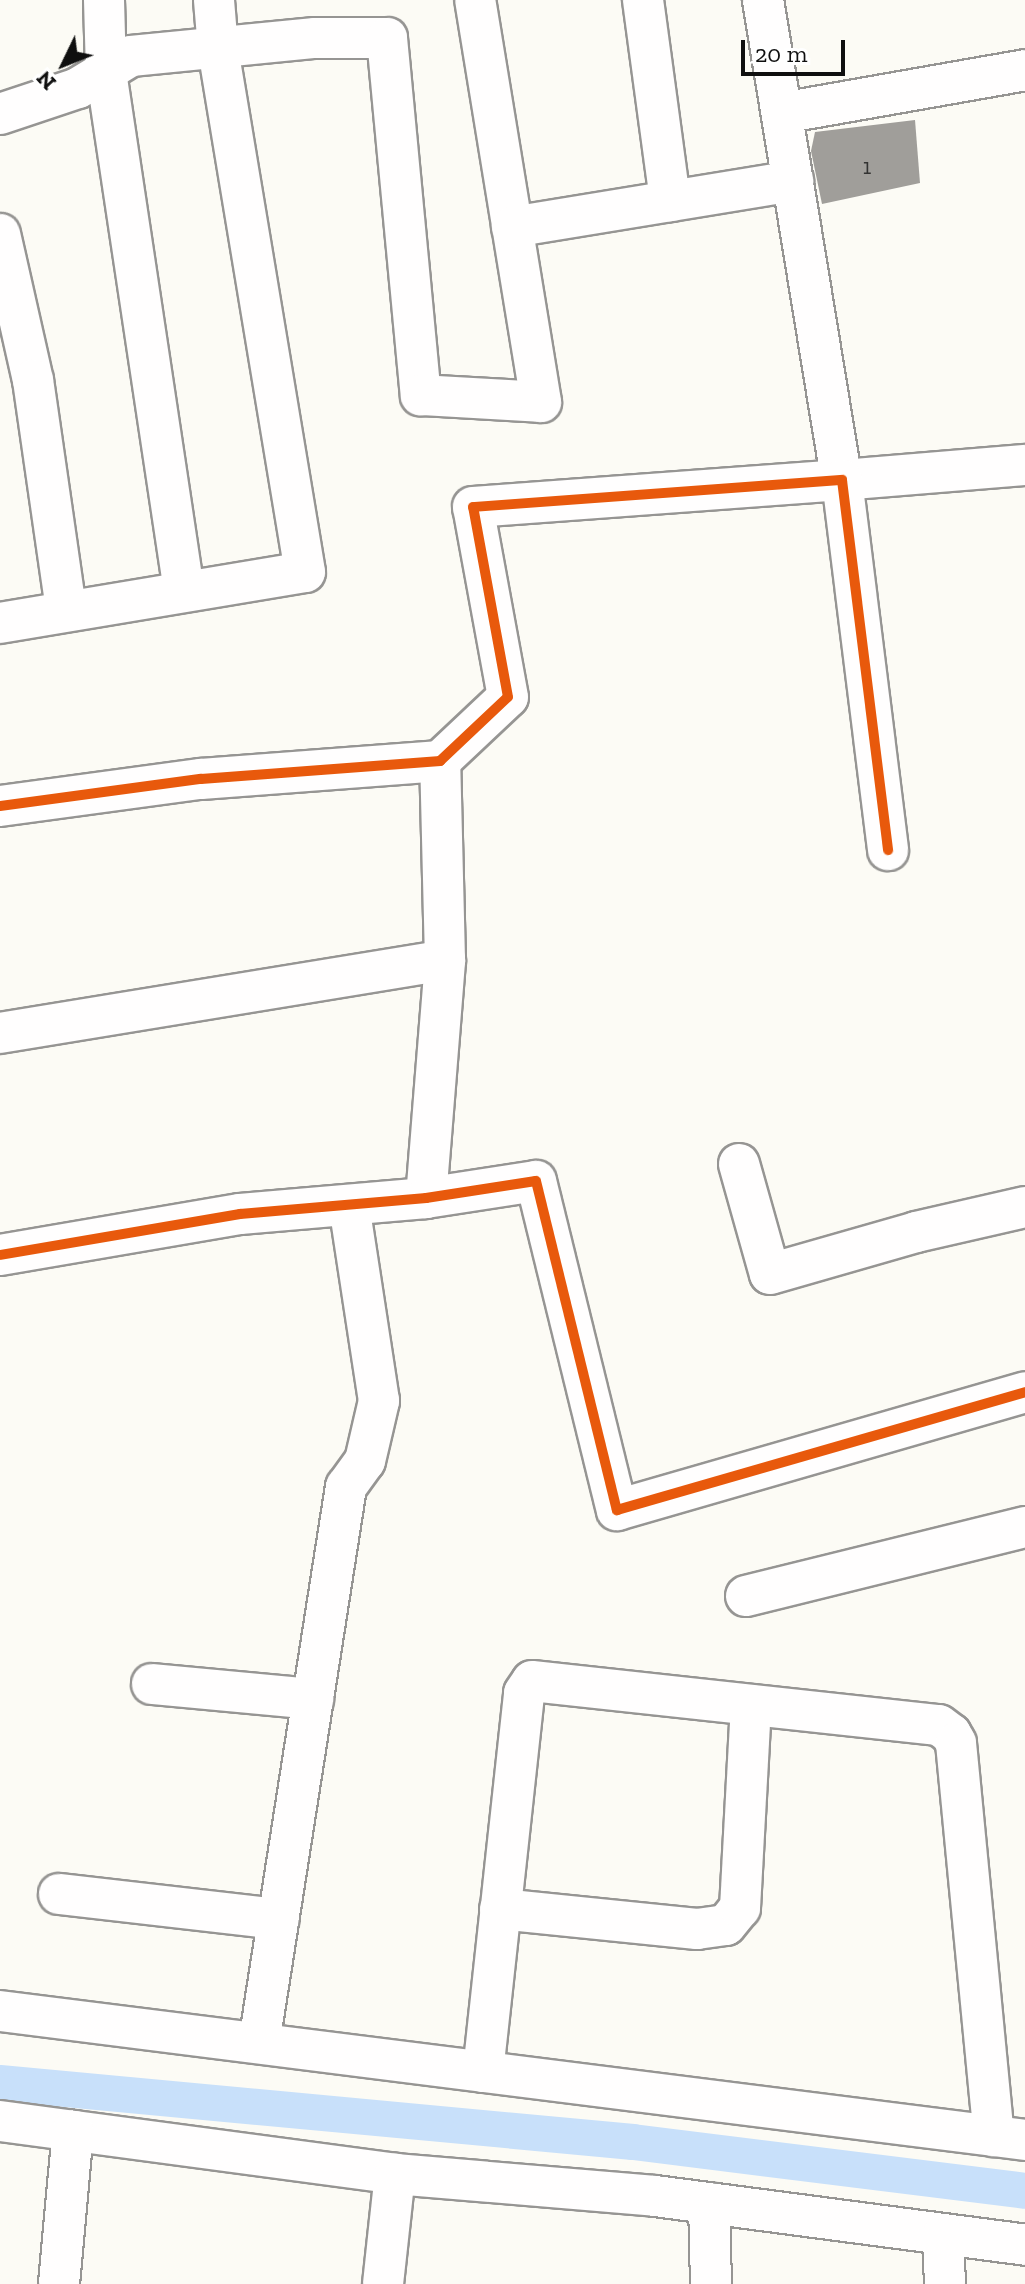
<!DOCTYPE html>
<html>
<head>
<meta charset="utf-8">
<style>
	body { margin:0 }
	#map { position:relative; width:1025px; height:2284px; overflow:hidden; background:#fcfbf5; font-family:"Zilla Slab",serif }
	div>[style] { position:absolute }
	.canal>* { height:36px; margin:-18px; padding:0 18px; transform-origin:18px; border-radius:18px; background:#c8e0fa }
	.building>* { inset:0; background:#a09e9a }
	.roads { filter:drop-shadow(2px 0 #969593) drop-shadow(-2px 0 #969593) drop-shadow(0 2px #969593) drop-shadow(0 -2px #969593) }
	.minor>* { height:40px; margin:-20px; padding:0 20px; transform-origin:20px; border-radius:20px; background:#fffefe }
	.cycleway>* { height:10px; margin:-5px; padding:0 5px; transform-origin:5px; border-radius:5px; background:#e8590c }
	span { translate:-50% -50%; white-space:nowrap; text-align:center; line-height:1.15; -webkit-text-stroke:8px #fff; paint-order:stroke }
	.number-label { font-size:22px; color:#333332 }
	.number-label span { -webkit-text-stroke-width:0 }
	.north { position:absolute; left:24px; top:24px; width:80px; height:80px; -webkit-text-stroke:6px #fff; paint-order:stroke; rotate:227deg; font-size:22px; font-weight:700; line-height:32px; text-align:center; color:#0f0f0f }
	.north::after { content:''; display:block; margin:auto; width:28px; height:36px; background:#0f0f0f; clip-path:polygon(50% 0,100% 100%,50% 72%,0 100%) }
	.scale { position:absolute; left:741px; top:40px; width:104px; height:36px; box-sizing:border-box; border:4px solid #0f0f0f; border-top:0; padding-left:10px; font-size:24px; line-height:28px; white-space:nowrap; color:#0f0f0f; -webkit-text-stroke:6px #fff; paint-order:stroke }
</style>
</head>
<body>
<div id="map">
	<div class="canal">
		<i style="left:0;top:2083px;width:636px;rotate:5.32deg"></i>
		<i style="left:633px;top:2142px;width:395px;rotate:7.1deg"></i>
	</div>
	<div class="building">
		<i style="clip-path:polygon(915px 120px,920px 183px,822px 204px,811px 151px,815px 132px)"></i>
	</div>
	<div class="roads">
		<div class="minor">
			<i style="left:104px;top:0;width:72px;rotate:88.4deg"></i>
			<i style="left:106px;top:72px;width:525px;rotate:81.45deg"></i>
			<i style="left:643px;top:0;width:203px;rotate:82.3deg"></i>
			<i style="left:763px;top:0;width:486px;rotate:80.7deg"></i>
			<i style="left:842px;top:480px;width:184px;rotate:-4.7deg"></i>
			<i style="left:782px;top:113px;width:247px;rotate:-10deg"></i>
			<i style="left:0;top:114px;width:82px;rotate:-18.4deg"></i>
			<i style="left:78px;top:88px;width:62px;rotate:-31.1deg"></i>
			<i style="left:131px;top:56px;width:185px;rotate:-5.6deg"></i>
			<i style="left:315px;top:38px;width:72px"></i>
			<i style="left:387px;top:38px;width:359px;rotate:84.6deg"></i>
			<i style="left:421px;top:395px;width:120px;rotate:3.3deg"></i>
			<i style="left:541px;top:402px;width:407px;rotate:-99.3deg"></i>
			<i style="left:512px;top:227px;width:285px;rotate:-9.3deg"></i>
			<i style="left:0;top:234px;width:150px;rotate:77.3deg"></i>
			<i style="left:33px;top:380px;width:232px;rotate:81.8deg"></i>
			<i style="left:0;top:623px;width:309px;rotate:-9.5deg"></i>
			<i style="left:305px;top:572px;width:530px;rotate:-99.44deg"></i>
			<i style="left:218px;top:49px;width:49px;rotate:-94.7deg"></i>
			<i style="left:0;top:806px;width:203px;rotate:-7.7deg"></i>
			<i style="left:201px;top:779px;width:240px;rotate:-4.3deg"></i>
			<i style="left:440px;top:761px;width:93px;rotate:-43.3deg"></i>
			<i style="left:508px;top:697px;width:193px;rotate:-100.4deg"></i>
			<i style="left:473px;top:507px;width:370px;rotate:-4.2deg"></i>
			<i style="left:842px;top:480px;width:373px;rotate:82.9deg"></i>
			<i style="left:0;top:1033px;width:451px;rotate:-9.3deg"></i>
			<i style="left:739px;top:1164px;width:114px;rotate:74.3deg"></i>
			<i style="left:770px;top:1274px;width:152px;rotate:-16deg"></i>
			<i style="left:916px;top:1232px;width:112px;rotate:-12.9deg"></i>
			<i style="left:426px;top:1198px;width:239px;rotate:-85.4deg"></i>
			<i style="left:445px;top:960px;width:199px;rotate:-91.4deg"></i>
			<i style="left:0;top:1255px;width:243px;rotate:-9.7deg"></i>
			<i style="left:240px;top:1214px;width:187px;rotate:-4.9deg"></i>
			<i style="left:426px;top:1198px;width:111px;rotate:-8.8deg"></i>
			<i style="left:536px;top:1181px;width:339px;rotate:76.2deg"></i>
			<i style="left:617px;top:1510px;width:425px;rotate:-16.1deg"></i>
			<i style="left:746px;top:1596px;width:287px;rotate:-13.9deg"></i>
			<i style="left:152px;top:1684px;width:162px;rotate:5.3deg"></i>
			<i style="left:59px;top:1894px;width:221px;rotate:6.5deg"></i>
			<i style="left:500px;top:1909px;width:198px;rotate:5.8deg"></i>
			<i style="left:697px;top:1929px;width:29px;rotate:-8deg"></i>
			<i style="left:726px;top:1925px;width:22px;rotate:-51deg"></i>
			<i style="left:740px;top:1908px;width:203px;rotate:-86.9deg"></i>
			<i style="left:0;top:2011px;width:1033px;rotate:7.17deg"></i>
			<i style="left:259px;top:2043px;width:563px;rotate:-81.11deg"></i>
			<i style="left:346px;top:1487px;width:32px;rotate:-54deg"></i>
			<i style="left:365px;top:1461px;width:62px;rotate:-76.9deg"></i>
			<i style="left:379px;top:1401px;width:198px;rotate:-98.7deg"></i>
			<i style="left:483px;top:2072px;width:381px;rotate:-83.8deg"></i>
			<i style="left:524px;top:1693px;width:14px;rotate:-56deg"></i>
			<i style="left:532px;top:1681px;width:409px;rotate:6.2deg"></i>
			<i style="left:939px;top:1725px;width:15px;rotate:37deg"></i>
			<i style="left:951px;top:1734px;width:10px;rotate:61deg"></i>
			<i style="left:956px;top:1743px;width:395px;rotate:84.5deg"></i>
			<i style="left:0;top:2121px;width:399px;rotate:7.6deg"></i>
			<i style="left:395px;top:2174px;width:261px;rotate:4.8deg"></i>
			<i style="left:655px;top:2196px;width:373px;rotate:7.5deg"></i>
			<i style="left:709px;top:2203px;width:81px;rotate:88.6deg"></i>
			<i style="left:943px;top:2235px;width:49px;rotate:87.7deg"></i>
			<i style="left:59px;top:2284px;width:154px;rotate:-84.8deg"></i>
			<i style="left:383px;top:2284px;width:111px;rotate:-83.8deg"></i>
		</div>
	</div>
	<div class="cycleway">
		<i style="left:0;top:806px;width:203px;rotate:-7.7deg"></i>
		<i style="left:201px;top:779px;width:240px;rotate:-4.3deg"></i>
		<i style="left:440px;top:761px;width:93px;rotate:-43.3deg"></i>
		<i style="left:508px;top:697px;width:193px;rotate:-100.4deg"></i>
		<i style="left:473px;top:507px;width:370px;rotate:-4.2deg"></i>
		<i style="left:842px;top:480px;width:373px;rotate:82.9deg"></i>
		<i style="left:0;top:1255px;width:243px;rotate:-9.7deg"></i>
		<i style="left:240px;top:1214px;width:187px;rotate:-4.9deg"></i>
		<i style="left:426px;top:1198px;width:111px;rotate:-8.8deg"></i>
		<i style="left:536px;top:1181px;width:339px;rotate:76.2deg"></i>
		<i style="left:617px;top:1510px;width:425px;rotate:-16.1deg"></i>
	</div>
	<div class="number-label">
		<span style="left:867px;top:167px">1</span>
	</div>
	<div class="north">N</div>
	<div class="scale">20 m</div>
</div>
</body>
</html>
